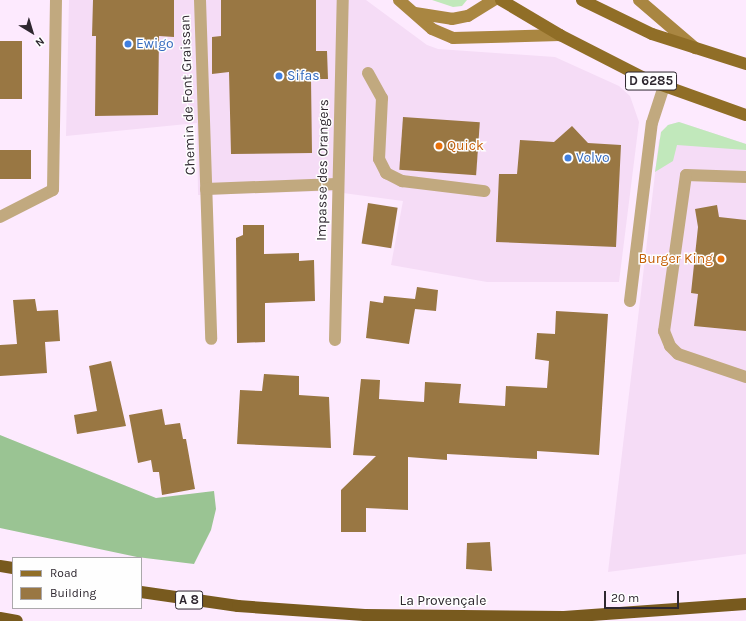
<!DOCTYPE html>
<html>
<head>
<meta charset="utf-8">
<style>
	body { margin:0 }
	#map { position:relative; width:746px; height:621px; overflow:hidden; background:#fdeafe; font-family:Karla,sans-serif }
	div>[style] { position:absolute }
	.built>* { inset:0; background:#f5dcf6 }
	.green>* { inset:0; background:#c1e8bb }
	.forest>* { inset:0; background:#9ac493 }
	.building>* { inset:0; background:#997743; transform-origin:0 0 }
	.lane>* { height:12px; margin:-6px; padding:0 6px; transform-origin:6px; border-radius:6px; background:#c1a97f }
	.street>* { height:12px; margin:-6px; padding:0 6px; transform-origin:6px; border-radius:6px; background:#c1a97f }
	.secondary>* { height:12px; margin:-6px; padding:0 6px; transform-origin:6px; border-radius:6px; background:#a98641 }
	.primary>* { height:12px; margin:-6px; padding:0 6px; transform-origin:6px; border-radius:6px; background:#906e27 }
	.highway>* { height:12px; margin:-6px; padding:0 6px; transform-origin:6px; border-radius:6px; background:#785a1e }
	.dots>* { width:11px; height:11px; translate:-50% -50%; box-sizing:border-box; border:2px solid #fefefe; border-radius:50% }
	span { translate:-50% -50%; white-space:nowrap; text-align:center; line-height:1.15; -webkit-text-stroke:3px #fefefe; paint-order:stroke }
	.shield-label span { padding:1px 3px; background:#fefefe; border:1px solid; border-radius:3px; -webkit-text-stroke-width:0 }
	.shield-label { font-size:13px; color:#2e272f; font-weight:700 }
	.shop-label { font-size:14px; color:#366cbe }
	.left { translate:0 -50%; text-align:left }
	.street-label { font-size:14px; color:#2e272f }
	.food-label { font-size:14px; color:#c56008 }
	.right { translate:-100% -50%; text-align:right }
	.legend { position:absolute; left:12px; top:557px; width:130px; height:52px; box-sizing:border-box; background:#fefefe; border:1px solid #aba8ab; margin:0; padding:5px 7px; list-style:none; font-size:12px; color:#2e272f }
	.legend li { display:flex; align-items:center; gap:8px; height:20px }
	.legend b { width:20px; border:1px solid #aba8ab }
	.north { position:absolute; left:12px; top:12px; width:40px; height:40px; -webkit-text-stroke:3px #fefefe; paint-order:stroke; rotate:142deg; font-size:11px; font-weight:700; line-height:16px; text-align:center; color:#2e272f }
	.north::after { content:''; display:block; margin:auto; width:14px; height:18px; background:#2e272f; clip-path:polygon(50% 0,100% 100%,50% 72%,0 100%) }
	.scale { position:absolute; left:604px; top:591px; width:75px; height:18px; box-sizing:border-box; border:2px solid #2e272f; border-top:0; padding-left:5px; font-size:12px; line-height:14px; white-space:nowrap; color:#2e272f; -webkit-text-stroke:3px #fefefe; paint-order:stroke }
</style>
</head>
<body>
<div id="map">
	<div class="built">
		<i style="clip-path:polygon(69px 0,366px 0,427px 45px,438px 49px,555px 57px,619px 86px,630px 96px,639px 122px,619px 282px,487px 282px,391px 265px,403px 201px,328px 191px,198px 195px,197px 123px,66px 136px)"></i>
		<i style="clip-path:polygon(679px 122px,746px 144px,746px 554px,608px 572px,659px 140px,668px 125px)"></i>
	</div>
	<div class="green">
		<i style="clip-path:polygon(432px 0,467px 0,462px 6px,453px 7px)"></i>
		<i style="clip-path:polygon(679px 122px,746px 144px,746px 150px,677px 145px,673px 161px,655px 172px,661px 132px,668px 125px)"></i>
	</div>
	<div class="forest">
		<i style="clip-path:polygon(0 435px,156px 498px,214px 491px,216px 509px,211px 530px,194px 564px,137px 557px,0 528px)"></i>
	</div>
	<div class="building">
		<i style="clip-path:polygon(93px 0,174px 0,174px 37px,159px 36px,158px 115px,95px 116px,96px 36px,92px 36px)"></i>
		<i style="clip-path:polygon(221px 0,316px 0,316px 51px,327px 51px,328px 79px,311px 79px,312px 153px,231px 154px,229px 72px,212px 74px,212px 37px,221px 36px)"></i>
		<i style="left:22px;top:41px;width:58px;height:22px;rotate:90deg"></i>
		<i style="left:403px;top:117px;width:77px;height:53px;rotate:4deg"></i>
		<i style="clip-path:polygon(572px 126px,588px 143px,621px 145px,616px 247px,496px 242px,499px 174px,517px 174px,520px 140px,554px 142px)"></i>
		<i style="left:0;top:150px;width:31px;height:29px"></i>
		<i style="left:368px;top:203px;width:30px;height:41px;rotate:9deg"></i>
		<i style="clip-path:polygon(717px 205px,719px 217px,746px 220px,746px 331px,694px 326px,698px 294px,691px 293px,698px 227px,695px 209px)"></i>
		<i style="clip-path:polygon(243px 225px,264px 225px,264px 254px,299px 253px,299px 261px,314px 260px,315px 301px,265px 303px,265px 342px,237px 343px,236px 238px,243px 235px)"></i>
		<i style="clip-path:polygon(417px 287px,438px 290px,436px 311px,415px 309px,409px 344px,366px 338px,370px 301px,383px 303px,384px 296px,415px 299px)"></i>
		<i style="clip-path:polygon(35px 299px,37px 311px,58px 310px,60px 341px,45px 342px,47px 373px,0 376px,0 345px,17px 344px,13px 300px)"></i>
		<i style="clip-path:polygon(556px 311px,608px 314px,599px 455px,537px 451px,537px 459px,447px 454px,447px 460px,408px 457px,408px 510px,366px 508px,366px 532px,341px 532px,341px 490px,376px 456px,353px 455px,361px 379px,380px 380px,379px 399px,424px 402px,425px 382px,461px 384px,459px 403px,505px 406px,506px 386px,547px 388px,549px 361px,535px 359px,537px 333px,555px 334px)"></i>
		<i style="clip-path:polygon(111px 361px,126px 426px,77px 434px,74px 415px,97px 411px,89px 366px)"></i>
		<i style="clip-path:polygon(264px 374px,299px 376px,299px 395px,329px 397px,331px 448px,237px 444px,240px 390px,262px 391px)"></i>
		<i style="clip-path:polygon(162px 409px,165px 425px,180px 423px,183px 439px,186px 439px,195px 489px,162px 495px,159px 472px,153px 472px,151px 460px,138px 463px,129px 415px)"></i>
		<i style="clip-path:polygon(490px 542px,492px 571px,466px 569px,467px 543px)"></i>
	</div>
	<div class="lane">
		<i style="left:368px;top:73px;width:29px;rotate:61deg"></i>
		<i style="left:382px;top:98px;width:61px;rotate:92.8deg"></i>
		<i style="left:379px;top:159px;width:16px;rotate:63deg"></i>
		<i style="left:386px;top:173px;width:18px;rotate:27deg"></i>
		<i style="left:402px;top:181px;width:83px;rotate:7deg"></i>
		<i style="left:746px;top:177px;width:60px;rotate:-178.1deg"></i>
		<i style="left:686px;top:175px;width:158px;rotate:98deg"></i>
		<i style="left:664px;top:331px;width:16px;rotate:68deg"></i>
		<i style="left:670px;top:346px;width:11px;rotate:45deg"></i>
		<i style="left:678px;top:354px;width:72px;rotate:18.7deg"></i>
	</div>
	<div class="street">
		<i style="left:200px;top:0;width:339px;rotate:88.1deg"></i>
		<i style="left:206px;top:189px;width:131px;rotate:-2.2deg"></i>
		<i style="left:0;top:217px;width:59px;rotate:-27deg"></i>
		<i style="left:53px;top:190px;width:190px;rotate:-89.1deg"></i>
		<i style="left:630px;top:301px;width:179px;rotate:-83deg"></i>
		<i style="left:652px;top:123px;width:38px;rotate:-72deg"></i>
		<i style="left:335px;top:340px;width:340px;rotate:-88.7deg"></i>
	</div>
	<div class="secondary">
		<i style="left:399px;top:0;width:44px;rotate:41.3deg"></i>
		<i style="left:432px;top:29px;width:23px;rotate:23deg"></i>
		<i style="left:453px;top:38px;width:107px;rotate:-1.6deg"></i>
		<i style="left:639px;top:0;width:74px;rotate:40.6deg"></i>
		<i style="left:415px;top:13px;width:37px;rotate:9deg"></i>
		<i style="left:452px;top:19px;width:16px;rotate:-11deg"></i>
		<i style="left:468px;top:16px;width:31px;rotate:-32deg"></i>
	</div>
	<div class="primary">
		<i style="left:501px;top:0;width:69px;rotate:30.7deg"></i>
		<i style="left:560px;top:35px;width:99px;rotate:27.1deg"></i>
		<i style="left:648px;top:80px;width:104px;rotate:19.7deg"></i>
		<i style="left:582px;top:0;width:78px;rotate:25.9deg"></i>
		<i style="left:652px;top:34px;width:99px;rotate:17.7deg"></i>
	</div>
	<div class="highway">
		<i style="left:0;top:566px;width:13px;rotate:9deg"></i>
		<i style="left:141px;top:592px;width:98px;rotate:8.2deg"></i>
		<i style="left:238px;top:606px;width:127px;rotate:4.1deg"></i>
		<i style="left:365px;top:615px;width:199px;rotate:0.6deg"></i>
		<i style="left:564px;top:617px;width:182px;rotate:-4.1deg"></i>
		<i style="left:0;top:618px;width:17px;rotate:10deg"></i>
	</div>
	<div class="dots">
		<i style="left:128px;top:44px;background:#3f7fe0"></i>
		<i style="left:279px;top:76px;background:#3f7fe0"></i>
		<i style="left:439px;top:146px;background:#e8710a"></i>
		<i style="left:568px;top:158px;background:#3f7fe0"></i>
		<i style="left:721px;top:259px;background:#e8710a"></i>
	</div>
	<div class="shield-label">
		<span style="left:651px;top:81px">D 6285</span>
		<span style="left:189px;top:600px">A 8</span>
	</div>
	<div class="shop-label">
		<span class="left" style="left:136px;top:44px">Ewigo</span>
		<span class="left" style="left:287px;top:76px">Sifas</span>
		<span class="left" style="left:576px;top:158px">Volvo</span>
	</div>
	<div class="street-label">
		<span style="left:188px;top:95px;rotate:-92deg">Chemin de Font Graissan</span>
		<span style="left:323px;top:170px;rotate:-89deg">Impasse des Orangers</span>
		<span style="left:443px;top:601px">La Provençale</span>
	</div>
	<div class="food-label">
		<span class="left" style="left:447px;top:146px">Quick</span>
		<span class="right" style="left:713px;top:259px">Burger King</span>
	</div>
	<ul class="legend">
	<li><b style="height:5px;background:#906e27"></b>Road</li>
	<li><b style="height:11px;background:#997743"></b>Building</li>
	</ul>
	<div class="north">N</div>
	<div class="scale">20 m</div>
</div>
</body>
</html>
